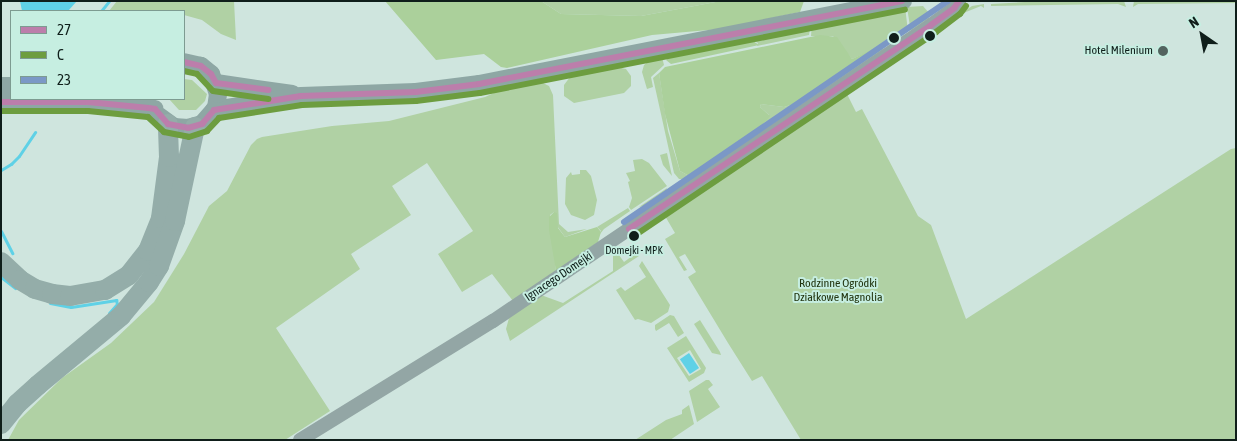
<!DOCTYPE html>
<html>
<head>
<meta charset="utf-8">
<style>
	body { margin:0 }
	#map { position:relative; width:1237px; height:441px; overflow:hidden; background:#cfe5de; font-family:"Asap Condensed",sans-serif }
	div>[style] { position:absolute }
	.green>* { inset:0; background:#b0d1a4 }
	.forest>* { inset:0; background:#abd09b }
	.water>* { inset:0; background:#5fd1e6; transform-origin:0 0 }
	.stream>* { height:3px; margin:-1.5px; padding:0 1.5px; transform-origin:1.5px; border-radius:1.5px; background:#5fd1e6 }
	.minor>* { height:14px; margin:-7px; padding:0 7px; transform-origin:7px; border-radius:7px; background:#93a6a5 }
	.major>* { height:18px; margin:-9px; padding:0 9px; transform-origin:9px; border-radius:9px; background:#8ea7a4 }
	.highway>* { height:20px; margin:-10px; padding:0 10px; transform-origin:10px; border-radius:10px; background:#94ada9 }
	.bus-1>* { height:6px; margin:-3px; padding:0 3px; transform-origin:3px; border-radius:3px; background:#bc7eab }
	.bus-2>* { height:6px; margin:-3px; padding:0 3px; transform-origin:3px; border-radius:3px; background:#6d9d3f }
	.bus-3>* { height:6px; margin:-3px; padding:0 3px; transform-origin:3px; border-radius:3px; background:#7b98c6 }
	.dots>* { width:14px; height:14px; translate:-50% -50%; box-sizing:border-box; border:2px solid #c6eee1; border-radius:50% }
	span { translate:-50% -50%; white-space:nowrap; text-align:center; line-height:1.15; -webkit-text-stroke:4px #c6eee1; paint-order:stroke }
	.bus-label { font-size:11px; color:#0f1e1a }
	.poi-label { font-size:12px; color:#0f1e1a }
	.right { translate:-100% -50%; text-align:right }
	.street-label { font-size:12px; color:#0f1e1a }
	.park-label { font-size:12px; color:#223510 }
	.frame { position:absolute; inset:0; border:2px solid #0f1e1a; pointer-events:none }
	.legend { position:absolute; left:10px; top:10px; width:175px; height:90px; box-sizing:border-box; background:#c6eee1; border:1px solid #7d9b91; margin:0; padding:6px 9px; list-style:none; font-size:15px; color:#0f1e1a }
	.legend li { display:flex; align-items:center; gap:10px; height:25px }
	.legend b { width:25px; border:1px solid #7d9b91 }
	.north { position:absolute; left:1177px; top:10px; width:50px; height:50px; -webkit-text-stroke:4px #c6eee1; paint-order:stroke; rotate:327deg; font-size:14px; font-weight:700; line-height:20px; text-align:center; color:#0f1e1a }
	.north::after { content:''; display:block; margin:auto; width:18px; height:22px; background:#0f1e1a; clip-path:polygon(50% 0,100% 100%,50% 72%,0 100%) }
</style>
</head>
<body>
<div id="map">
	<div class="green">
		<i style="clip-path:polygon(117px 1px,234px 1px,236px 40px,221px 34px,202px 20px,184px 15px,184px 11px,109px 11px)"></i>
		<i style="clip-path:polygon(541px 1px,721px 1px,641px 16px,561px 14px)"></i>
		<i style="clip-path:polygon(1042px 1px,1124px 1px,1126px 7px,1118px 4px,991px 6px,991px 4px)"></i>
		<i style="clip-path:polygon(1134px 1px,1236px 2px,1236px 3px,1138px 4px,1133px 7px)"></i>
		<i style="clip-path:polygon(984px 4px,984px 8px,981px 6px,966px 12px,931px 34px,972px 6px)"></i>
		<i style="clip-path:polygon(923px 6px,929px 13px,928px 21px,911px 33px,907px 7px)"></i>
		<i style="clip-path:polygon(905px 7px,908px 31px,883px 48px,884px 51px,700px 175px,698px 172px,759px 132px,769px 115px,760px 107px,761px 104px,784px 107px,797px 103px,879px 50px,877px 48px,852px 59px,833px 36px,811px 36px,812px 23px)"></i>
		<i style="clip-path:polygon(811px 23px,809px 35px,757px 46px,758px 43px,750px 39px)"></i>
		<i style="clip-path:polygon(662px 57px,664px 65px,651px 77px,653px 87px,647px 89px,642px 72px,644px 65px,650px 60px)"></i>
		<i style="clip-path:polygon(617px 67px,626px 69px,631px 76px,631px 86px,624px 93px,574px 103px,564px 96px,564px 85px,570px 77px)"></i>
		<i style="clip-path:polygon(659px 73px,668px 131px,680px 171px,691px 177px,687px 179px,679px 179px,674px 173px,653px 78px)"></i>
		<i style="clip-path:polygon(184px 79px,192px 80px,207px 94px,205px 101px,196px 110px,179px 110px,169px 99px,184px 99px)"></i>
		<i style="clip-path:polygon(543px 83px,549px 86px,553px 95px,559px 224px,568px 232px,587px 229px,565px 237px,557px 226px,554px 212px,550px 215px,556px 271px,513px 301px,492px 274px,462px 292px,438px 254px,473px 231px,427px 163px,392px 186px,411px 215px,351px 254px,360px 269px,276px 328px,330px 411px,285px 440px,8px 440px,19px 420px,62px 378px,111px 343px,154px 302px,184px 254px,209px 206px,227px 191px,251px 145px,257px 139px,262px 137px,332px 126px,389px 121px,485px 97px,505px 88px)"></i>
		<i style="clip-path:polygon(847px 94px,856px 112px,862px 109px,918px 216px,931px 225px,966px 319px,1231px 149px,1236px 148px,1236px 440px,801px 440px,762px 376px,752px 381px,728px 343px,688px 277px,696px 272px,685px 254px,679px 257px,687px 270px,684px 271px,665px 239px,675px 233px,665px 216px)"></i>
		<i style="clip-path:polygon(667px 153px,672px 176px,663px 165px,660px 155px)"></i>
		<i style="clip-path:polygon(642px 159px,649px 163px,667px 186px,631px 210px,629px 207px,632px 198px,628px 182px,630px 181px,626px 173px,635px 171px,633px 160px)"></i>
		<i style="clip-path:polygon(580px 170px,586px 170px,591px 176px,597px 200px,594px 215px,585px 220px,571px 215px,565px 204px,566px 178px,571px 172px,572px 175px,580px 174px)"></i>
		<i style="clip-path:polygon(667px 188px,664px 198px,656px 203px,639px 207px)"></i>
		<i style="clip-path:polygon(628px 208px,630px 211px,604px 229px,600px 234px,601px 231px,597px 227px)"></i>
		<i style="clip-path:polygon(613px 252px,620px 254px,619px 255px,624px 262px,635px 254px,639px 256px,510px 341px,506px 329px,509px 318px,541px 295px,563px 303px,613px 271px)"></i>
		<i style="clip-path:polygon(642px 261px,670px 305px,668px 312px,651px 323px,638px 319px,635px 320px,616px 290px,621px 287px,625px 291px,646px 277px,639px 266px)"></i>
		<i style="clip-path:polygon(670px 315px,674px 316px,684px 333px,678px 337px,669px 323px,656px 331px,655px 329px,655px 325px)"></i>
		<i style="clip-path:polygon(700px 320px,720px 352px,721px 355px,712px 353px,694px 324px)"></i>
		<i style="clip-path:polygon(evenodd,686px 336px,706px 368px,704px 373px,689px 382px,667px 348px,686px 336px,690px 350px,701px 369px,689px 376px,677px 358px,690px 350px)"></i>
		<i style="clip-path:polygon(706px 380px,709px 380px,713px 385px,708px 389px,720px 407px,697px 422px,689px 391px)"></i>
		<i style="clip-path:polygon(689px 405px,694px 424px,670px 440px,635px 440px,666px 420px,682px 414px,682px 410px)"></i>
	</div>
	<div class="forest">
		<i style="clip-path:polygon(385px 1px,541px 1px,561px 14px,641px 16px,721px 1px,804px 1px,800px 12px,720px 29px,652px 35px,507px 68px,501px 67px,484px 54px,436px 60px)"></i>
		<i style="clip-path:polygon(820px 35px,837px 37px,852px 59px,875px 48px,879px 50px,797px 103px,784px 107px,761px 104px,760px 107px,770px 116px,754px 136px,691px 177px,680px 171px,665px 114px,659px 73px,665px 67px)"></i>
		<i style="clip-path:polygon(750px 39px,759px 45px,671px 64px,666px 60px,670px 56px)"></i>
		<i style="clip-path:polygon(554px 212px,557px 213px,558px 228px,565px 237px,597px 227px,601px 232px,598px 242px,556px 271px,549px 230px,549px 217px)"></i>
	</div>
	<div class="water">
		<i style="clip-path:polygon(20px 1px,77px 1px,68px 11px,22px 11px)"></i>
		<i style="left:689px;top:353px;width:18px;height:11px;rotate:56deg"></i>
	</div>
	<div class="stream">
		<i style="left:101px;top:11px;width:13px;rotate:-51deg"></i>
		<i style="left:1px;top:170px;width:12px;rotate:-31deg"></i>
		<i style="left:11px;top:164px;width:11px;rotate:-45deg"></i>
		<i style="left:19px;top:156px;width:29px;rotate:-56deg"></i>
		<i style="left:1px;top:231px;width:25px;rotate:63deg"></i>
		<i style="left:1px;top:277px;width:18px;rotate:38deg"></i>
		<i style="left:50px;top:303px;width:21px;rotate:11deg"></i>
		<i style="left:71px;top:307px;width:46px;rotate:-8.8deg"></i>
		<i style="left:116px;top:300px;width:4px;rotate:76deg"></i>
		<i style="left:117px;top:304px;width:12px;rotate:132deg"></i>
	</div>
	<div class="minor">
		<i style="left:300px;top:440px;width:227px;rotate:-31.7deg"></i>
		<i style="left:493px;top:321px;width:529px;rotate:-34.05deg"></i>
		<i style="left:931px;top:25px;width:29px;rotate:-36deg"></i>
		<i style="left:954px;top:8px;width:9px;rotate:-54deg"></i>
	</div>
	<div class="major">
		<i style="left:216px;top:83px;width:77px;rotate:8.2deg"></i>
		<i style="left:1px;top:86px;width:10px"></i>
		<i style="left:1px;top:102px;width:87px"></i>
		<i style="left:88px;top:102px;width:67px;rotate:6deg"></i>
		<i style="left:214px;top:110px;width:88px;rotate:-9.1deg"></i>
		<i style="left:301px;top:96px;width:115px;rotate:-2deg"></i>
		<i style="left:416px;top:92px;width:64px;rotate:-7.2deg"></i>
		<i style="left:479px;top:84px;width:432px;rotate:-11.1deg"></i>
		<i style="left:159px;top:116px;width:19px;rotate:36deg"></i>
		<i style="left:174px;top:127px;width:14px;rotate:4deg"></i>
		<i style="left:188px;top:128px;width:15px;rotate:-16deg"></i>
		<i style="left:202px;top:124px;width:21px;rotate:-49deg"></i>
		<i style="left:216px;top:108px;width:14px;rotate:-82deg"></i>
		<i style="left:218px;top:94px;width:21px;rotate:-109deg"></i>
		<i style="left:211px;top:74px;width:13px;rotate:-141deg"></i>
		<i style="left:201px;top:66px;width:17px;rotate:-167deg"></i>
	</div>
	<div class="highway">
		<i style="left:1px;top:262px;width:26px;rotate:43deg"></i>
		<i style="left:20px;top:280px;width:17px;rotate:31deg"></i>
		<i style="left:35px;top:289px;width:18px;rotate:16deg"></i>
		<i style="left:52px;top:294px;width:18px;rotate:6deg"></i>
		<i style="left:70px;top:296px;width:36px;rotate:-10deg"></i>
		<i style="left:105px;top:290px;width:28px;rotate:-32deg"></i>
		<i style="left:129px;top:275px;width:31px;rotate:-52deg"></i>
		<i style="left:148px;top:251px;width:35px;rotate:-68deg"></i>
		<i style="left:161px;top:218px;width:62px;rotate:-82.5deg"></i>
		<i style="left:169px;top:157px;width:33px;rotate:-92deg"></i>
		<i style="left:1px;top:424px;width:26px;rotate:-51deg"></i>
		<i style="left:17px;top:404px;width:28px;rotate:-42deg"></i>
		<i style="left:38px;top:385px;width:108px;rotate:-39.7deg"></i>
		<i style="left:121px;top:316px;width:44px;rotate:-50.5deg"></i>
		<i style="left:149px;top:282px;width:19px;rotate:-58deg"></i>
		<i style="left:159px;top:266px;width:48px;rotate:-70.4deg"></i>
		<i style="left:175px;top:221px;width:96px;rotate:-78deg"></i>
	</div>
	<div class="bus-1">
		<i style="left:184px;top:62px;width:17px;rotate:13deg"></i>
		<i style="left:201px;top:66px;width:13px;rotate:39deg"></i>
		<i style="left:211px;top:74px;width:10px;rotate:61deg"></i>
		<i style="left:216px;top:83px;width:53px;rotate:7.5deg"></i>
		<i style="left:1px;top:102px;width:87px"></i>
		<i style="left:88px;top:102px;width:61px;rotate:5.6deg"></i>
		<i style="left:149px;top:108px;width:6px;rotate:9deg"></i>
		<i style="left:155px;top:109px;width:20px;rotate:49deg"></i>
		<i style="left:168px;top:124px;width:20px;rotate:11deg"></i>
		<i style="left:188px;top:128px;width:15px;rotate:-16deg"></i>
		<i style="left:202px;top:124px;width:18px;rotate:-49deg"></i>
		<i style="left:214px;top:110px;width:88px;rotate:-9.1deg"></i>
		<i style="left:301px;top:96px;width:115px;rotate:-2deg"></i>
		<i style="left:416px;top:92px;width:64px;rotate:-7.2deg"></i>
		<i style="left:479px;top:84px;width:431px;rotate:-11.1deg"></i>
		<i style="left:629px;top:229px;width:364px;rotate:-34deg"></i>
		<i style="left:931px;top:25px;width:29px;rotate:-36deg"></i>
		<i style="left:954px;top:8px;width:9px;rotate:-54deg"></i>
	</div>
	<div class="bus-2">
		<i style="left:184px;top:71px;width:13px;rotate:13deg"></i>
		<i style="left:197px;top:74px;width:23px;rotate:47deg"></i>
		<i style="left:213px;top:91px;width:56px;rotate:8.3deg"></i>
		<i style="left:1px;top:111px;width:87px"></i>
		<i style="left:88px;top:111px;width:60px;rotate:5.7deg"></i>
		<i style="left:148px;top:117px;width:22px;rotate:43deg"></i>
		<i style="left:164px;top:132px;width:25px;rotate:11deg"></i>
		<i style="left:189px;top:137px;width:19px;rotate:-18deg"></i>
		<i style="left:207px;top:131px;width:18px;rotate:-47deg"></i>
		<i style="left:219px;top:118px;width:84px;rotate:-8.9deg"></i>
		<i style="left:302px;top:105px;width:114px;rotate:-2deg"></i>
		<i style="left:416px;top:101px;width:64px;rotate:-7.1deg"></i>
		<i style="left:480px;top:93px;width:433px;rotate:-11.1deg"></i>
		<i style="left:634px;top:236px;width:364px;rotate:-34deg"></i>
		<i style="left:936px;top:32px;width:30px;rotate:-37deg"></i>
		<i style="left:960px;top:14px;width:10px;rotate:-53deg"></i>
	</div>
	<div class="bus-3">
		<i style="left:624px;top:222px;width:392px;rotate:-34.3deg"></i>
	</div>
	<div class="dots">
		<i style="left:930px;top:36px;background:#0f1e1a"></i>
		<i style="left:894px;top:38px;background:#0f1e1a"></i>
		<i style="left:1163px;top:51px;background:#52645f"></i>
		<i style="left:634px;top:236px;background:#0f1e1a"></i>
	</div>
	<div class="bus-label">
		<span style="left:634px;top:250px">Domejki - MPK</span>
	</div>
	<div class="poi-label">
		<span class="right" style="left:1153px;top:51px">Hotel Milenium</span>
	</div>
	<div class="street-label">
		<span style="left:559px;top:277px;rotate:-34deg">Ignacego Domejki</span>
	</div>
	<div class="park-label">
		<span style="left:838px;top:291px">Rodzinne Ogródki<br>Działkowe Magnolia</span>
	</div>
	<div class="frame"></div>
	<ul class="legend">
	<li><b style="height:6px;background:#bc7eab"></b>27</li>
	<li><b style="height:6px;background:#6d9d3f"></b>C</li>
	<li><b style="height:6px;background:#7b98c6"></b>23</li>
	</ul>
	<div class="north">N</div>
</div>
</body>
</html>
